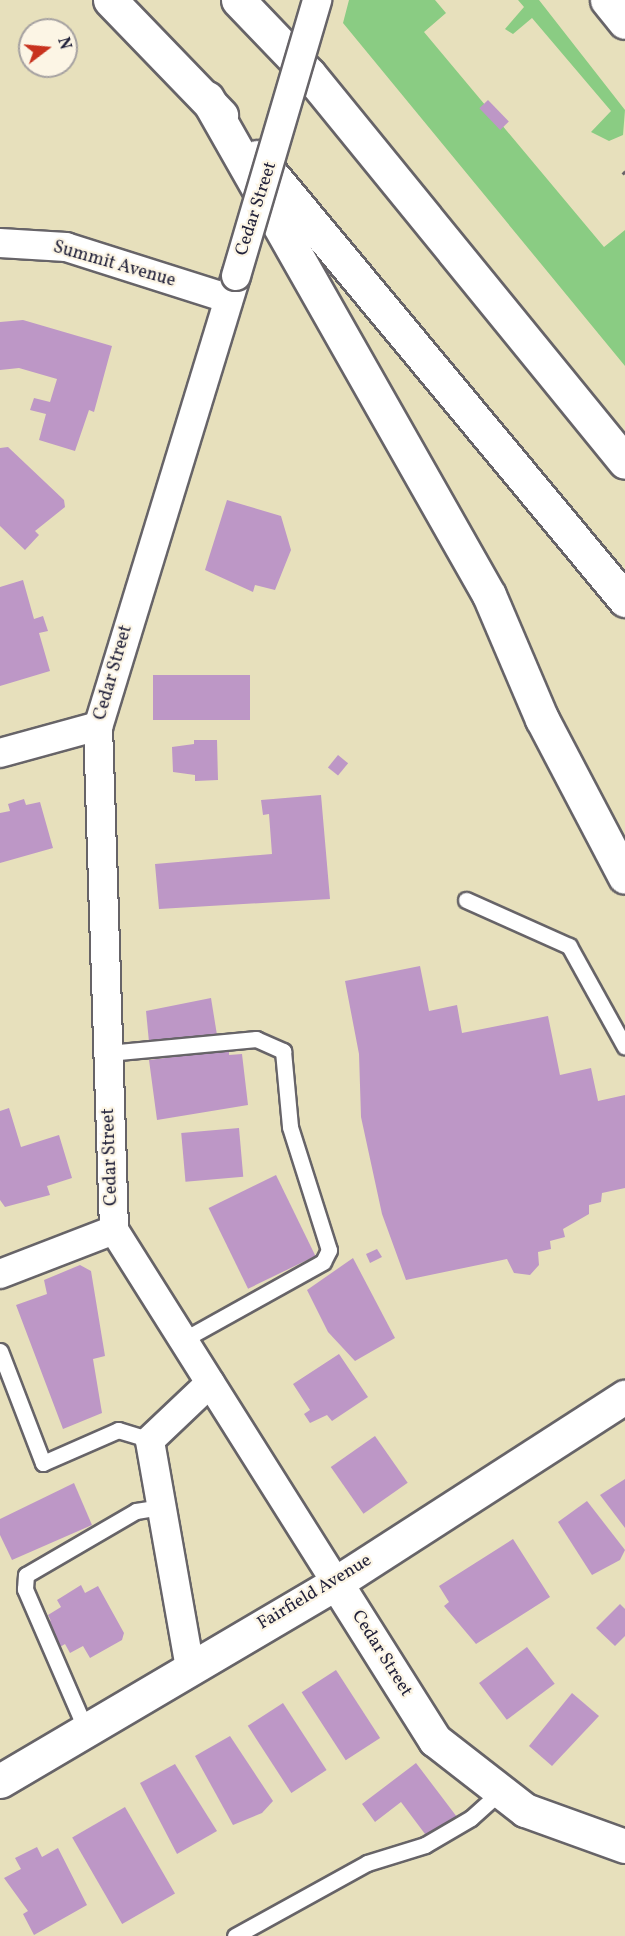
<!DOCTYPE html>
<html>
<head>
<meta charset="utf-8">
<style>
	body { margin:0 }
	#map { position:relative; width:625px; height:1936px; overflow:hidden; background:#e7e0bc; font-family:Vollkorn,serif }
	div>[style] { position:absolute }
	.green>* { inset:0; background:#8acc83 }
	.building>* { inset:0; background:#bd97c6; transform-origin:0 0 }
	.path>* { height:4px; margin-top:-2px; transform-origin:0; background:repeating-linear-gradient(90deg,#676468 0 4.5px,transparent 0 9px) }
	.roads { filter:drop-shadow(2px 0 #676468) drop-shadow(-2px 0 #676468) drop-shadow(0 2px #676468) drop-shadow(0 -2px #676468) }
	.lane>* { height:15px; margin:-7.5px; padding:0 7.5px; transform-origin:7.5px; border-radius:7.5px; background:#fff }
	.street>* { height:28px; margin:-14px; padding:0 14px; transform-origin:14px; border-radius:14px; background:#fff }
	.secondary>* { height:33px; margin:-16.5px; padding:0 16.5px; transform-origin:16.5px; border-radius:16.5px; background:#fff }
	.primary>* { height:33px; margin:-16.5px; padding:0 16.5px; transform-origin:16.5px; border-radius:16.5px; background:#fff }
	.highway>* { height:33px; margin:-16.5px; padding:0 16.5px; transform-origin:16.5px; border-radius:16.5px; background:#fff }
	.bridges { filter:drop-shadow(2px 0 #676468) drop-shadow(-2px 0 #676468) drop-shadow(0 2px #676468) drop-shadow(0 -2px #676468) }
	.street-bridge>* { height:28px; margin:-14px; padding:0 14px; transform-origin:14px; border-radius:14px; background:#fff }
	span { translate:-50% -50%; white-space:nowrap; text-align:center; line-height:1.15; -webkit-text-stroke:4.5px #fcf5e5; paint-order:stroke }
	.street-label { font-size:18px; color:#22223b }
	.north { position:absolute; left:18px; top:18px; width:60px; height:60px; box-sizing:border-box; background:#fcf5e5; border:2px solid #a5a1a1; border-radius:50%; rotate:74deg; font-size:16px; font-weight:700; line-height:24px; text-align:center; color:#22223b }
	.north::after { content:''; display:block; margin:auto; width:21px; height:27px; background:#c8321e; clip-path:polygon(50% 0,100% 100%,50% 72%,0 100%) }
</style>
</head>
<body>
<div id="map">
	<div class="green">
		<i style="clip-path:polygon(349px 0,435px 0,446px 13px,424px 32px,604px 247px,625px 230px,625px 366px,343px 23px)"></i>
		<i style="clip-path:polygon(518px 0,539px 0,625px 110px,623px 135px,609px 141px,591px 132px,611px 111px,532px 18px,513px 34px,505px 29px,524px 7px)"></i>
	</div>
	<div class="building">
		<i style="left:488px;top:100px;width:30px;height:12px;rotate:46deg"></i>
		<i style="clip-path:polygon(23px 320px,112px 346px,94px 412px,89px 410px,75px 451px,39px 440px,46px 414px,30px 410px,34px 398px,50px 402px,57px 379px,19px 368px,0 370px,0 322px)"></i>
		<i style="clip-path:polygon(8px 447px,64px 500px,65px 507px,35px 531px,39px 535px,25px 550px,0 526px,0 448px)"></i>
		<i style="clip-path:polygon(227px 500px,281px 516px,291px 550px,275px 590px,255px 585px,253px 592px,205px 570px)"></i>
		<i style="clip-path:polygon(23px 580px,34px 619px,43px 616px,48px 631px,39px 633px,50px 671px,0 686px,0 587px)"></i>
		<i style="left:153px;top:675px;width:97px;height:45px"></i>
		<i style="clip-path:polygon(194px 740px,217px 740px,218px 780px,195px 781px,195px 775px,173px 772px,172px 747px,194px 744px)"></i>
		<i style="left:338px;top:755px;width:13px;height:16px;rotate:39deg"></i>
		<i style="clip-path:polygon(321px 795px,330px 899px,159px 909px,155px 864px,272px 854px,269px 814px,263px 815px,261px 800px)"></i>
		<i style="clip-path:polygon(24px 799px,26px 805px,40px 802px,53px 848px,0 863px,0 813px,10px 811px,8px 804px)"></i>
		<i style="clip-path:polygon(420px 966px,429px 1011px,457px 1005px,462px 1033px,548px 1016px,560px 1075px,591px 1068px,598px 1101px,625px 1095px,625px 1188px,602px 1193px,601px 1202px,589px 1205px,589px 1214px,563px 1229px,565px 1237px,550px 1241px,551px 1249px,538px 1252px,539px 1265px,530px 1275px,514px 1273px,507px 1259px,406px 1280px,382px 1214px,361px 1117px,359px 1054px,345px 981px)"></i>
		<i style="clip-path:polygon(211px 998px,217px 1035px,149px 1042px,146px 1011px)"></i>
		<i style="clip-path:polygon(229px 1050px,229px 1055px,242px 1054px,248px 1105px,157px 1120px,149px 1060px)"></i>
		<i style="clip-path:polygon(9px 1108px,21px 1147px,59px 1135px,72px 1178px,47px 1186px,50px 1195px,5px 1207px,0 1200px,0 1111px)"></i>
		<i style="left:239px;top:1128px;width:49px;height:58px;rotate:85deg"></i>
		<i style="left:276px;top:1175px;width:90px;height:75px;rotate:64deg"></i>
		<i style="clip-path:polygon(377px 1249px,382px 1257px,370px 1263px,366px 1254px)"></i>
		<i style="clip-path:polygon(353px 1258px,395px 1338px,355px 1361px,328px 1332px,307px 1290px)"></i>
		<i style="clip-path:polygon(80px 1265px,91px 1271px,105px 1356px,93px 1359px,102px 1413px,63px 1429px,16px 1305px,47px 1294px,44px 1280px)"></i>
		<i style="clip-path:polygon(339px 1354px,368px 1397px,332px 1421px,327px 1415px,310px 1423px,304px 1414px,310px 1410px,293px 1384px)"></i>
		<i style="left:375px;top:1436px;width:57px;height:54px;rotate:55deg"></i>
		<i style="clip-path:polygon(625px 1479px,625px 1528px,600px 1495px)"></i>
		<i style="clip-path:polygon(74px 1483px,92px 1525px,12px 1560px,0 1535px,0 1519px)"></i>
		<i style="clip-path:polygon(587px 1501px,625px 1550px,620px 1560px,592px 1575px,558px 1522px)"></i>
		<i style="clip-path:polygon(513px 1539px,550px 1597px,476px 1644px,444px 1606px,449px 1602px,439px 1586px)"></i>
		<i style="clip-path:polygon(81px 1585px,85px 1593px,98px 1586px,124px 1633px,122px 1640px,90px 1658px,83px 1646px,70px 1653px,65px 1644px,60px 1647px,42px 1614px,51px 1621px,48px 1615px,61px 1607px,57px 1600px)"></i>
		<i style="clip-path:polygon(620px 1604px,625px 1609px,625px 1636px,615px 1646px,596px 1628px)"></i>
		<i style="left:527px;top:1647px;width:46px;height:60px;rotate:53deg"></i>
		<i style="left:336px;top:1670px;width:81px;height:41px;rotate:57deg"></i>
		<i style="clip-path:polygon(572px 1693px,599px 1716px,552px 1766px,529px 1746px)"></i>
		<i style="left:283px;top:1703px;width:80px;height:42px;rotate:57deg"></i>
		<i style="clip-path:polygon(230px 1736px,273px 1801px,262px 1813px,233px 1825px,195px 1756px)"></i>
		<i style="clip-path:polygon(416px 1763px,457px 1817px,428px 1838px,401px 1802px,375px 1822px,362px 1804px)"></i>
		<i style="clip-path:polygon(175px 1764px,217px 1831px,177px 1854px,140px 1783px)"></i>
		<i style="left:125px;top:1807px;width:100px;height:61px;rotate:60deg"></i>
		<i style="clip-path:polygon(37px 1847px,42px 1857px,58px 1848px,87px 1905px,34px 1935px,23px 1914px,28px 1911px,4px 1878px,21px 1869px,15px 1858px)"></i>
	</div>
	<div class="path">
		<i style="left:623px;top:172px;width:3px;rotate:45deg"></i>
	</div>
	<div class="roads">
		<div class="lane">
			<i style="left:466px;top:900px;width:113px;rotate:24.1deg"></i>
			<i style="left:569px;top:946px;width:115px;rotate:61deg"></i>
			<i style="left:108px;top:1053px;width:149px;rotate:-5.4deg"></i>
			<i style="left:256px;top:1039px;width:30px;rotate:24deg"></i>
			<i style="left:283px;top:1051px;width:76px;rotate:84.7deg"></i>
			<i style="left:290px;top:1127px;width:129px;rotate:72.4deg"></i>
			<i style="left:329px;top:1250px;width:13px;rotate:117deg"></i>
			<i style="left:323px;top:1262px;width:160px;rotate:150.9deg"></i>
			<i style="left:0;top:1351px;width:120px;rotate:69deg"></i>
			<i style="left:43px;top:1463px;width:82px;rotate:-23.7deg"></i>
			<i style="left:118px;top:1430px;width:34px;rotate:17deg"></i>
			<i style="left:86px;top:1730px;width:154px;rotate:-113.4deg"></i>
			<i style="left:25px;top:1589px;width:14px;rotate:-86deg"></i>
			<i style="left:26px;top:1575px;width:127px;rotate:-30.2deg"></i>
			<i style="left:136px;top:1511px;width:26px;rotate:-9deg"></i>
			<i style="left:235px;top:1936px;width:151px;rotate:-28.9deg"></i>
			<i style="left:367px;top:1863px;width:61px;rotate:-17.2deg"></i>
			<i style="left:425px;top:1845px;width:53px;rotate:-30.4deg"></i>
			<i style="left:471px;top:1818px;width:40px;rotate:-42deg"></i>
		</div>
		<div class="street">
			<i style="left:0;top:243px;width:66px;rotate:3.5deg"></i>
			<i style="left:66px;top:247px;width:169px;rotate:17.6deg"></i>
			<i style="left:236px;top:276px;width:471px;rotate:107deg"></i>
			<i style="left:98px;top:726px;width:504px;rotate:88.18deg"></i>
			<i style="left:114px;top:1230px;width:417px;rotate:57.8deg"></i>
			<i style="left:0;top:753px;width:102px;rotate:-15.4deg"></i>
			<i style="left:0;top:1274px;width:122px;rotate:-21.1deg"></i>
			<i style="left:190px;top:1668px;width:231px;rotate:-100deg"></i>
			<i style="left:150px;top:1440px;width:83px;rotate:-43.5deg"></i>
		</div>
		<div class="secondary">
			<i style="left:336px;top:1583px;width:186px;rotate:57.8deg"></i>
			<i style="left:435px;top:1740px;width:114px;rotate:37.9deg"></i>
			<i style="left:525px;top:1810px;width:106px;rotate:19.8deg"></i>
			<i style="left:0;top:1781px;width:390px;rotate:-30.5deg"></i>
			<i style="left:336px;top:1583px;width:344px;rotate:-32.8deg"></i>
		</div>
		<div class="primary">
			<i style="left:607px;top:0;width:28px;rotate:51deg"></i>
		</div>
		<div class="highway">
			<i style="left:110px;top:0;width:160px;rotate:46deg"></i>
			<i style="left:238px;top:0;width:103px;rotate:46.2deg"></i>
			<i style="left:309px;top:74px;width:500px;rotate:50.84deg"></i>
			<i style="left:207px;top:98px;width:571px;rotate:60.43deg"></i>
			<i style="left:489px;top:595px;width:135px;rotate:66.9deg"></i>
			<i style="left:542px;top:719px;width:178px;rotate:62.3deg"></i>
			<i style="left:257px;top:157px;width:576px;rotate:50.28deg"></i>
		</div>
	</div>
	<div class="bridges">
		<div class="street-bridge">
			<i style="left:236px;top:276px;width:288px;rotate:-73.6deg"></i>
		</div>
	</div>
	<div class="street-label">
		<span style="left:257px;top:209px;rotate:-72deg">Cedar Street</span>
		<span style="left:114px;top:265px;rotate:16deg">Summit Avenue</span>
		<span style="left:114px;top:673px;rotate:-74deg">Cedar Street</span>
		<span style="left:111px;top:1157px;rotate:-92deg">Cedar Street</span>
		<span style="left:315px;top:1593px;rotate:-31deg">Fairfield Avenue</span>
		<span style="left:381px;top:1654px;rotate:58deg">Cedar Street</span>
	</div>
	<div class="north">N</div>
</div>
</body>
</html>
